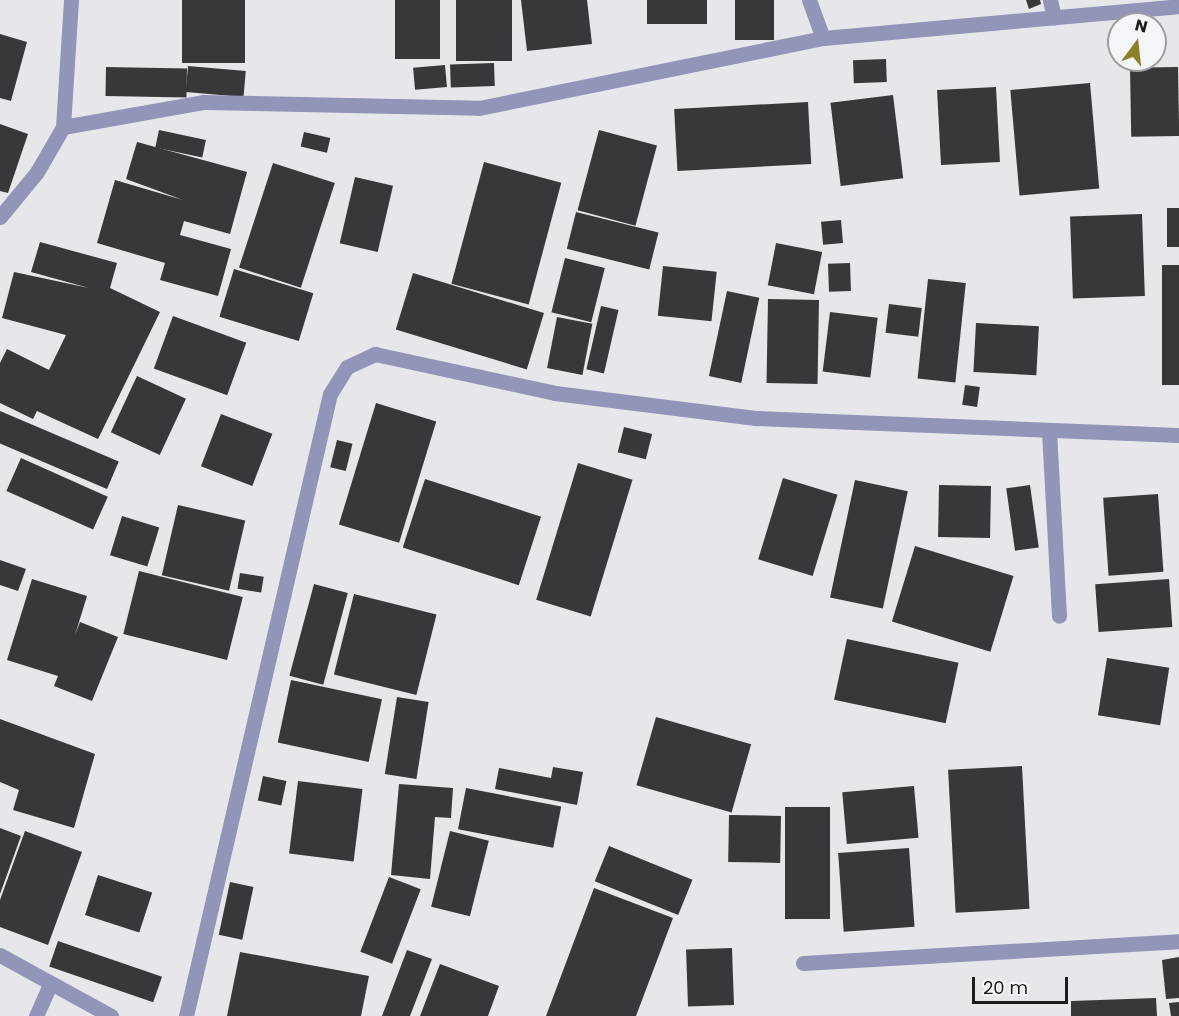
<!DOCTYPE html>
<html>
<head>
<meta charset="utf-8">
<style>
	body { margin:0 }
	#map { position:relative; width:1179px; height:1016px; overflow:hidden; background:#e7e7eb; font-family:Poppins,sans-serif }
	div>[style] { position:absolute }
	.building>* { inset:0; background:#38383a; transform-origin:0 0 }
	.street>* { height:15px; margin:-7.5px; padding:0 7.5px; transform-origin:7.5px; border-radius:7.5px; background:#9294b8 }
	span { translate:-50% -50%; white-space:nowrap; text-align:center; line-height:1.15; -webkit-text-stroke:6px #f4f5f8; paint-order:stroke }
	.north { position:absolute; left:1107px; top:12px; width:60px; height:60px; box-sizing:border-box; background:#f4f5f8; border:2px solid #9e9ea0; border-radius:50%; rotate:15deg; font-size:16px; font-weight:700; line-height:24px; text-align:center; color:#1c1c1d }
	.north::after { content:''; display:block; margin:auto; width:21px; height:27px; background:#8b8028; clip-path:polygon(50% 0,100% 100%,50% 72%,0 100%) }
	.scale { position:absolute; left:972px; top:977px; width:96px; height:27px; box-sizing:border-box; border:3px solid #1c1c1d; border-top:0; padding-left:8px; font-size:18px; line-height:21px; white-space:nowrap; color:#1c1c1d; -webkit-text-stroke:4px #f4f5f8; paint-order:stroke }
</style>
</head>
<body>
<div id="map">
	<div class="building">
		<i style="left:182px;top:0;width:63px;height:63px"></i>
		<i style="left:395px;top:0;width:45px;height:59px"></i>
		<i style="left:456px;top:0;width:56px;height:61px"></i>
		<i style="clip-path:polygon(521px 0,587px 0,592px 44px,527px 51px)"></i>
		<i style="left:647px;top:0;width:60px;height:24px"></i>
		<i style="left:735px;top:0;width:39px;height:40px"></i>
		<i style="clip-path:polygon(1026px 0,1040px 0,1041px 4px,1029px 9px)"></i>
		<i style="clip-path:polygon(0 34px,27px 42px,11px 101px,0 98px)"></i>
		<i style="left:886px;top:59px;width:23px;height:33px;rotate:88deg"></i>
		<i style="left:494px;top:63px;width:23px;height:44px;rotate:88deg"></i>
		<i style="left:445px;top:65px;width:22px;height:32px;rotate:85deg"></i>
		<i style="left:188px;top:66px;width:58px;height:26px;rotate:5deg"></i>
		<i style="left:106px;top:67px;width:81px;height:29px;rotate:1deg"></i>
		<i style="left:1178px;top:67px;width:69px;height:48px;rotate:89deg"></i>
		<i style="left:1090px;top:83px;width:106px;height:80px;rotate:85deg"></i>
		<i style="left:996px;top:87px;width:75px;height:59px;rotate:87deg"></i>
		<i style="left:893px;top:95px;width:84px;height:63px;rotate:83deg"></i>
		<i style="left:808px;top:102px;width:62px;height:134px;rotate:87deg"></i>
		<i style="clip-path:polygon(0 124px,28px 134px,8px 193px,0 191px)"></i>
		<i style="left:159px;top:130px;width:48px;height:18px;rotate:12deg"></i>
		<i style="left:599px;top:130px;width:60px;height:83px;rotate:15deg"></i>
		<i style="left:304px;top:132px;width:27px;height:15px;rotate:13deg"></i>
		<i style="clip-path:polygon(137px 142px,247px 172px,230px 234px,184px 221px,180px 235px,231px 249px,218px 296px,160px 280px,165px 263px,97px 243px,115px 180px,183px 200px,126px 179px)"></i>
		<i style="left:484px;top:162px;width:80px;height:126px;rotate:15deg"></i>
		<i style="left:273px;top:163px;width:65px;height:110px;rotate:18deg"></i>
		<i style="left:355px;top:177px;width:39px;height:68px;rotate:13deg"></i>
		<i style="left:1179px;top:208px;width:39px;height:12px;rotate:90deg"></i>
		<i style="left:576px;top:212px;width:85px;height:38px;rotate:14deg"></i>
		<i style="left:1142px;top:214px;width:82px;height:72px;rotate:88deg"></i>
		<i style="left:841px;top:220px;width:23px;height:20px;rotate:85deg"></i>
		<i style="clip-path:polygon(40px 242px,117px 263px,110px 288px,160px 312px,98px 439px,37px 411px,33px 419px,0 403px,0 363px,7px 349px,49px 370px,66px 335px,2px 318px,14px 272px,89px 288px,31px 272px)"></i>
		<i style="left:776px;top:243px;width:47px;height:43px;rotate:11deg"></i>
		<i style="left:565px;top:258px;width:41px;height:56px;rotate:14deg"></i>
		<i style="left:850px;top:263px;width:28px;height:22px;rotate:88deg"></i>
		<i style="left:1162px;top:265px;width:17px;height:120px"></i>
		<i style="left:663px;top:266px;width:54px;height:50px;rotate:6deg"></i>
		<i style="left:234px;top:269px;width:83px;height:50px;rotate:17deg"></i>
		<i style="left:413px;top:273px;width:137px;height:59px;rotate:17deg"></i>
		<i style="left:928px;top:279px;width:38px;height:100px;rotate:6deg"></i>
		<i style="left:727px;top:291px;width:33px;height:87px;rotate:12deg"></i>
		<i style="left:768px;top:299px;width:51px;height:84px;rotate:1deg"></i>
		<i style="left:889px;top:304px;width:33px;height:29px;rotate:7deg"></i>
		<i style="left:601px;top:306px;width:18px;height:65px;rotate:13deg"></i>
		<i style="left:830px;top:312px;width:48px;height:60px;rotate:7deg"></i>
		<i style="left:173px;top:316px;width:78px;height:56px;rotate:20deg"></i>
		<i style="left:557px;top:317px;width:36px;height:52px;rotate:11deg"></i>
		<i style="left:976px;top:323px;width:63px;height:49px;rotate:3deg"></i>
		<i style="left:137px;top:376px;width:54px;height:62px;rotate:25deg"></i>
		<i style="left:965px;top:385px;width:15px;height:20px;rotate:8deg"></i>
		<i style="left:376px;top:403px;width:63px;height:127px;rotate:17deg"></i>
		<i style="left:0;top:411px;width:129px;height:30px;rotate:23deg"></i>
		<i style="left:221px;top:414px;width:55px;height:56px;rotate:21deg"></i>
		<i style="left:624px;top:427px;width:29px;height:26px;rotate:14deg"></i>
		<i style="left:337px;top:440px;width:16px;height:28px;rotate:14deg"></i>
		<i style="left:21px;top:458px;width:95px;height:36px;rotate:24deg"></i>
		<i style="left:578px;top:463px;width:57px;height:143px;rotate:17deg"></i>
		<i style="left:783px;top:478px;width:57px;height:85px;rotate:17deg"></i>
		<i style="left:425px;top:479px;width:122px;height:72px;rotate:18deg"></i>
		<i style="left:855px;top:480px;width:54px;height:120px;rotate:12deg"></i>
		<i style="left:939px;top:485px;width:52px;height:52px;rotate:1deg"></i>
		<i style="left:1030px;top:485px;width:63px;height:24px;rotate:82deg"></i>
		<i style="left:1158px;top:494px;width:78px;height:55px;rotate:86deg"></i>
		<i style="left:178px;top:505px;width:69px;height:72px;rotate:13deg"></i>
		<i style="left:122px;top:516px;width:39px;height:41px;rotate:17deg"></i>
		<i style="left:915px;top:546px;width:103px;height:79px;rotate:17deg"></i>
		<i style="clip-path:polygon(0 560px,26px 569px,18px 591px,0 585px)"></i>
		<i style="left:139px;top:571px;width:107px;height:65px;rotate:14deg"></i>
		<i style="left:240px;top:573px;width:24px;height:16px;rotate:9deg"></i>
		<i style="clip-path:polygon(32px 579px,87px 596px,75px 635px,80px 622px,118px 637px,92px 701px,54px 686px,58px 676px,7px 660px)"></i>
		<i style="left:1169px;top:579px;width:48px;height:74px;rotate:86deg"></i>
		<i style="left:314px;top:584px;width:35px;height:95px;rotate:15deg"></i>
		<i style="left:354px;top:594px;width:85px;height:83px;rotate:14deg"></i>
		<i style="left:847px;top:639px;width:114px;height:62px;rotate:12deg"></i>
		<i style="left:1107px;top:658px;width:63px;height:58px;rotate:9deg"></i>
		<i style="left:291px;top:680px;width:93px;height:64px;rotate:12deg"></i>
		<i style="left:397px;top:697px;width:32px;height:78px;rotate:9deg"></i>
		<i style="left:656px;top:717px;width:99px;height:71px;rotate:16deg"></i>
		<i style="clip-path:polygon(0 719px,95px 754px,74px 828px,13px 810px,19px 790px,0 782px)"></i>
		<i style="left:1022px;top:766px;width:143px;height:74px;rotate:87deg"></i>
		<i style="clip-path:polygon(553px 767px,583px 772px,577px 805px,495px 789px,499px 768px,551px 778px)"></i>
		<i style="left:263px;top:776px;width:24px;height:25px;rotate:12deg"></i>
		<i style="left:298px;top:781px;width:65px;height:73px;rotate:7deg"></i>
		<i style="clip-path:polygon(399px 784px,453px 788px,451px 818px,435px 817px,430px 879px,391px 875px)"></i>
		<i style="left:914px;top:786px;width:52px;height:72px;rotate:85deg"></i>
		<i style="left:466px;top:788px;width:97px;height:42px;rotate:11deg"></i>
		<i style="left:785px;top:807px;width:45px;height:112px"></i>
		<i style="left:729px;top:815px;width:52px;height:47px;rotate:1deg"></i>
		<i style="clip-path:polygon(0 828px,21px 836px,0 894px)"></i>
		<i style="clip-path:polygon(25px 831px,82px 852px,48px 945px,0 927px,0 900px)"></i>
		<i style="left:450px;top:831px;width:40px;height:78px;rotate:14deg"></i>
		<i style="left:609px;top:846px;width:90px;height:38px;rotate:22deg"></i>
		<i style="left:909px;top:848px;width:79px;height:71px;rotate:86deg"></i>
		<i style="left:98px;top:875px;width:57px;height:42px;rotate:18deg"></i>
		<i style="left:389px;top:877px;width:34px;height:80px;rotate:21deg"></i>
		<i style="left:230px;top:882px;width:24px;height:54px;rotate:12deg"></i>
		<i style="clip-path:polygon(594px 888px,673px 918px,636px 1016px,546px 1016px)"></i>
		<i style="left:58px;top:941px;width:110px;height:27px;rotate:19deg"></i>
		<i style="left:732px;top:948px;width:57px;height:46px;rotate:88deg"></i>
		<i style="clip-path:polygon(407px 950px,432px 959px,410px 1016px,382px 1016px)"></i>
		<i style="clip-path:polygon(240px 952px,369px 976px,361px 1016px,227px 1016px)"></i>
		<i style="clip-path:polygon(1179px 957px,1179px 998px,1166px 999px,1162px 960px)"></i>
		<i style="clip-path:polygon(440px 964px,499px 986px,488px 1016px,420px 1016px)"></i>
		<i style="clip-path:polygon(1156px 998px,1157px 1016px,1071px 1016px,1071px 1001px)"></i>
		<i style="clip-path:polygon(1179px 1002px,1179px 1016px,1171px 1016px,1169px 1003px)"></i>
	</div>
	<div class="street">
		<i style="left:809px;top:0;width:40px;rotate:69.8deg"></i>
		<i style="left:1050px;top:0;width:18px;rotate:77deg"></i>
		<i style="left:63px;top:127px;width:142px;rotate:-10.1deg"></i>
		<i style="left:203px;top:102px;width:276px;rotate:1.2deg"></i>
		<i style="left:479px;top:108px;width:351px;rotate:-11.5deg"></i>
		<i style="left:823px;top:38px;width:357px;rotate:-5.1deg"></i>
		<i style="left:0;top:217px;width:58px;rotate:-50.6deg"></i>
		<i style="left:37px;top:172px;width:52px;rotate:-60deg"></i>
		<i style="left:63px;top:127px;width:127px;rotate:-86.4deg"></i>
		<i style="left:1049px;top:431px;width:185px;rotate:86.9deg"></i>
		<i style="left:0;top:955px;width:127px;rotate:28.8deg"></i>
		<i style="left:803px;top:963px;width:377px;rotate:-3.3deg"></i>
		<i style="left:36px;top:1016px;width:34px;rotate:-66deg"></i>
		<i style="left:186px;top:1016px;width:638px;rotate:-76.97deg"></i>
		<i style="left:330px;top:394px;width:32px;rotate:-58deg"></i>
		<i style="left:347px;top:367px;width:31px;rotate:-25deg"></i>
		<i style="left:375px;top:354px;width:184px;rotate:12.2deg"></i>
		<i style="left:555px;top:393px;width:204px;rotate:7.1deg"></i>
		<i style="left:757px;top:418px;width:422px;rotate:2.3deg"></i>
	</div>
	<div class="north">N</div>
	<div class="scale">20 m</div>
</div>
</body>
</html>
